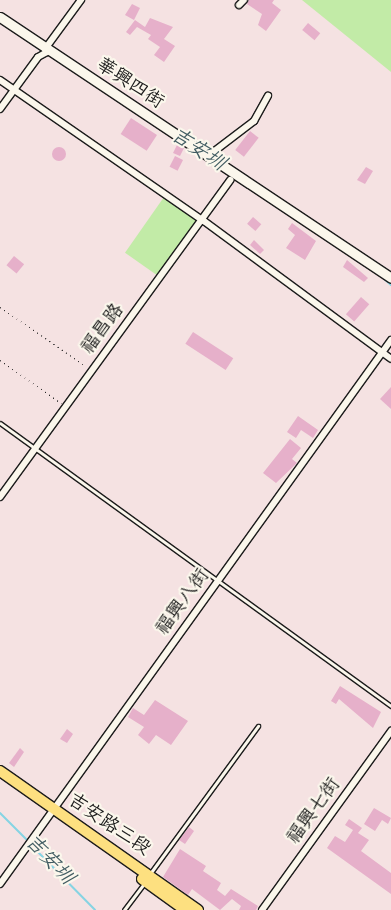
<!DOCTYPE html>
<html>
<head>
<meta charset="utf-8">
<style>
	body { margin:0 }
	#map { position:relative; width:391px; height:910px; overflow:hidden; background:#f5e2e2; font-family:Dekko,"LXGW WenKai TC",sans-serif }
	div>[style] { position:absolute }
	.green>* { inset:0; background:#c2eba7; transform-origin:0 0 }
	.stream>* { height:2px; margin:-1px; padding:0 1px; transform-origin:1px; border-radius:1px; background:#86d4e3 }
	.building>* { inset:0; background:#e6b0ca; transform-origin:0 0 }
	.round { border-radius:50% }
	.path>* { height:1px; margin-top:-0.5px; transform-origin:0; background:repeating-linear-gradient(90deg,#1c1c1c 0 1px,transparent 0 5px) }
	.roads { filter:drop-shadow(1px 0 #1c1c1c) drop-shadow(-1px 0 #1c1c1c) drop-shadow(0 1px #1c1c1c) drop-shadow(0 -1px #1c1c1c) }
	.lane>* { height:3px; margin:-1.5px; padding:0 1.5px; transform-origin:1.5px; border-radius:1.5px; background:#fbf7ec }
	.street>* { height:6px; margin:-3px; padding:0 3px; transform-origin:3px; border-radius:3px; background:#fbf7ec }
	.secondary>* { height:9px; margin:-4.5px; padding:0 4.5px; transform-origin:4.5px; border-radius:4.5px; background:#fbf7ec }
	.primary>* { height:10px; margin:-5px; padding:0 5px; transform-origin:5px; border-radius:5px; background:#fde080 }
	span { translate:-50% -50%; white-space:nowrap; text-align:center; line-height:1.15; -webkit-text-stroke:4.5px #fbf7ec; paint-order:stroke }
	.street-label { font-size:19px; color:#1c1c1c }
	.water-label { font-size:20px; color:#415c62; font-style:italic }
</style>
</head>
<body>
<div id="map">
	<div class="green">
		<i style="clip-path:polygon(302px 0,391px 0,391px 72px)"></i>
		<i style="left:164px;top:197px;width:40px;height:68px;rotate:35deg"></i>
	</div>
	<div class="stream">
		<i style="left:24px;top:38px;width:24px;rotate:36deg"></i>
		<i style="left:47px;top:54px;width:50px;rotate:32.7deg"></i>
		<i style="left:382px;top:277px;width:12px;rotate:42deg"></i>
		<i style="left:0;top:813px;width:40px;rotate:45deg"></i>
		<i style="left:31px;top:845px;width:91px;rotate:45.4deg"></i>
	</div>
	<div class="building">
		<i style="clip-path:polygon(249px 0,274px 0,272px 3px,281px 10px,266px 31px,258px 25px,262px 14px,247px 4px)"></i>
		<i style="clip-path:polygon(132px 4px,140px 8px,134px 20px,125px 15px)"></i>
		<i style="clip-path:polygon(150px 18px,173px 27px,164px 39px,175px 46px,164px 62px,154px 55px,160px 47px,148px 39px,151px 35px,137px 27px,130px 35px,126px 32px,135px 20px,145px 27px)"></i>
		<i style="left:308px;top:23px;width:16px;height:9px;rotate:40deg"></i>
		<i style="left:131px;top:118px;width:31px;height:19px;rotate:33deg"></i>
		<i style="left:250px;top:131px;width:11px;height:24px;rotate:38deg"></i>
		<i style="clip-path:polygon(178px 143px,184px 148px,180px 156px,173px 153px)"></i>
		<i class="round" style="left:52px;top:147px;width:14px;height:14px"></i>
		<i style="left:175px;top:156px;width:9px;height:12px;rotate:27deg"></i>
		<i style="clip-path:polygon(366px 167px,373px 171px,365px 184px,357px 180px)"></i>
		<i style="left:253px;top:217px;width:11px;height:9px;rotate:41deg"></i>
		<i style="clip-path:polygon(292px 223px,316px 241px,305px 260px,286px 248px,295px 235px,288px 229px)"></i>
		<i style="clip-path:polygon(254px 240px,264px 250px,260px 254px,250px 245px)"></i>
		<i style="left:14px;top:256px;width:13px;height:12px;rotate:39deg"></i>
		<i style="clip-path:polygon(347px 260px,368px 278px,364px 282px,343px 267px)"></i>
		<i style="left:361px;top:297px;width:11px;height:23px;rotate:41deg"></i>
		<i style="left:193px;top:332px;width:48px;height:14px;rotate:33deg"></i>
		<i style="clip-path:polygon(391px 387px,391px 409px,380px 399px)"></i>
		<i style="clip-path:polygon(298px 416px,318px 430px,313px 438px,301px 430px,296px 438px,287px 432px)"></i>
		<i style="clip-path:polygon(290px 439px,301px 448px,292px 459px,297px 463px,276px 483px,263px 473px)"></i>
		<i style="clip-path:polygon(340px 686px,381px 712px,373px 728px,339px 699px,336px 704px,331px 701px)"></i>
		<i style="clip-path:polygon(155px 700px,188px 721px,171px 745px,156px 735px,149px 744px,138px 735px,144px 727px,128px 717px,133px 708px,144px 715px)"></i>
		<i style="clip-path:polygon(67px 729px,73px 734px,67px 743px,60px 739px)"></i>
		<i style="clip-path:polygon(20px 748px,24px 752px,14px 767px,9px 763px)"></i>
		<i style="clip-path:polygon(374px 808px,391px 818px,388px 824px,382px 820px,375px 831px,364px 824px)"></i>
		<i style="clip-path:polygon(349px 819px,362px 828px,358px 833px,369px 840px,361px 851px,391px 873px,391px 894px,327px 848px,335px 836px,345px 842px,353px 830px,345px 825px)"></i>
		<i style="clip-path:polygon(189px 827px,194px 831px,185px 844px,179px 840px)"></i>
		<i style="clip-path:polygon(180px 849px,206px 866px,203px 871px,221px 883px,217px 890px,225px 896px,231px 889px,258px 906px,256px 910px,239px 910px,241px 906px,232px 899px,220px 910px,192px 889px,188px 895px,163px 877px)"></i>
	</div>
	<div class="path">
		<i style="left:0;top:307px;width:104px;rotate:34.5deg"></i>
		<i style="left:0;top:360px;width:75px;rotate:35.2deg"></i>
	</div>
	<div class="roads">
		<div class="lane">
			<i style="left:0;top:423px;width:483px;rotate:35.9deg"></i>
			<i style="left:149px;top:875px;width:185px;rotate:-53.8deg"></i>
			<i style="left:124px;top:910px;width:35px;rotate:-53deg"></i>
		</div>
		<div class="street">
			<i style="left:239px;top:5px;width:7px;rotate:-45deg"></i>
			<i style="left:0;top:80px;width:248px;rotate:34.7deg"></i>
			<i style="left:204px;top:221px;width:232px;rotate:36.4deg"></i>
			<i style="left:0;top:109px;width:64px;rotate:-53.8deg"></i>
			<i style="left:38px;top:57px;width:10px;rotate:-29deg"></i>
			<i style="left:47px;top:52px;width:4px;rotate:-124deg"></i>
			<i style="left:45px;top:49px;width:61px;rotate:-53.7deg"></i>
			<i style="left:208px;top:156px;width:58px;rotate:-37.3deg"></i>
			<i style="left:254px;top:121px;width:29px;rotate:-61deg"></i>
			<i style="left:0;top:497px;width:392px;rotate:-54deg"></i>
			<i style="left:0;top:884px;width:670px;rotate:-54.29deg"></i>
			<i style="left:262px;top:910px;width:221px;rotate:-54.2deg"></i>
		</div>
		<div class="secondary">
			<i style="left:0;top:17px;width:470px;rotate:33.7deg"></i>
		</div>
		<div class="primary">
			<i style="left:0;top:771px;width:242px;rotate:35.1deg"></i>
			<i style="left:142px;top:879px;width:53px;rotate:35.8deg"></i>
		</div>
	</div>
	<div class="street-label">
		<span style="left:129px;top:85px;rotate:33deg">華興四街</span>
		<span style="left:104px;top:330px;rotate:-53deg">福昌路</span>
		<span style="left:184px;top:603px;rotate:-54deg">福興八街</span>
		<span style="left:315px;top:812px;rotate:-54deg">福興七街</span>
		<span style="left:108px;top:826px;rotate:34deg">吉安路三段</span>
	</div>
	<div class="water-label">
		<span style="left:197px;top:151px;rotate:33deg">吉安圳</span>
		<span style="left:48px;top:861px;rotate:46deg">吉安圳</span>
	</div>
</div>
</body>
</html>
